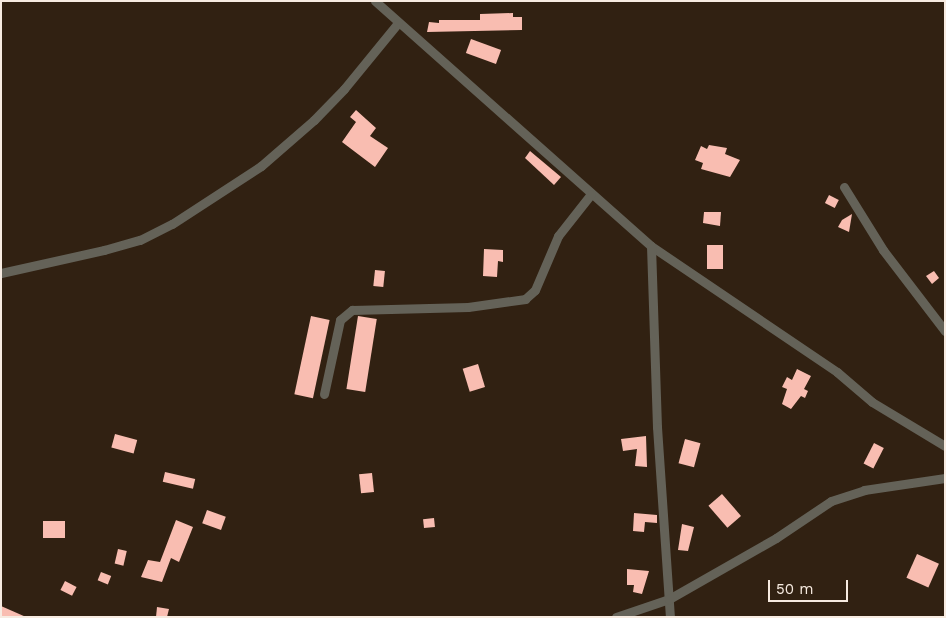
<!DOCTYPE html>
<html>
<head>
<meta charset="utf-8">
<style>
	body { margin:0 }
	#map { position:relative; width:946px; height:618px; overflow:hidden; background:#312112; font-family:"Work Sans",sans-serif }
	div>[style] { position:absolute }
	.building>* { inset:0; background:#f9bdb1; transform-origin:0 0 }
	.street>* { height:9px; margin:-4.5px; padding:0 4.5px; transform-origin:4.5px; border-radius:4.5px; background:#646258 }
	span { translate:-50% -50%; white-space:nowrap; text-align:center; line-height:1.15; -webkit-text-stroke:5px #312112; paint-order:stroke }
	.frame { position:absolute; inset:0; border:2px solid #f7ebe1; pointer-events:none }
	.scale { position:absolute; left:768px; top:580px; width:80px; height:22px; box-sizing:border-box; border:2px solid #f7ebe1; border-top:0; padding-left:6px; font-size:15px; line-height:18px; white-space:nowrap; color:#f7ebe1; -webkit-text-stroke:4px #312112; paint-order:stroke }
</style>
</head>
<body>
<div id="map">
	<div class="building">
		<i style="clip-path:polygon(513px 13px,513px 17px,522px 17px,522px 30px,427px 32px,429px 22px,439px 23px,439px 20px,480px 20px,480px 14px)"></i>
		<i style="left:471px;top:39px;width:32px;height:15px;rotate:20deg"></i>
		<i style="clip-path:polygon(356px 110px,376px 128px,370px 136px,388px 148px,375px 167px,342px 142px,356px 122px,350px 117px)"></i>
		<i style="clip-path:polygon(709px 145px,727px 148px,725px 154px,740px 160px,730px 177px,701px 169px,703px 163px,695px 160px,701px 146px,707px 149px)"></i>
		<i style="clip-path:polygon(530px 151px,561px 177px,554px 185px,525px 158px)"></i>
		<i style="left:829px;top:195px;width:11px;height:9px;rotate:27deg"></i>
		<i style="clip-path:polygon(704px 212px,721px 212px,720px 226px,703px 223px)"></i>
		<i style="clip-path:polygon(852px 214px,849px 232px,838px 227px,842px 220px)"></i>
		<i style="left:707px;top:245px;width:16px;height:24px"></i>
		<i style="clip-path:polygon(484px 249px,503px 250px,503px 262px,498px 261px,497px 277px,483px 276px)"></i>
		<i style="left:375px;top:270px;width:10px;height:16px;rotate:6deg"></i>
		<i style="clip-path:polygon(934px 271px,939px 278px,932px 284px,926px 276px)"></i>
		<i style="left:311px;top:316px;width:19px;height:80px;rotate:12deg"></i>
		<i style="left:358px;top:316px;width:19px;height:74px;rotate:9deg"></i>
		<i style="left:478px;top:364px;width:24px;height:16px;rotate:73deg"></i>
		<i style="clip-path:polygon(797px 369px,811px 376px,804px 389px,808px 391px,805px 398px,801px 396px,791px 409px,782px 404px,787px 389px,782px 387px,787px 377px,792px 380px)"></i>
		<i style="left:115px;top:434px;width:23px;height:14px;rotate:15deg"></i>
		<i style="clip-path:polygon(646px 436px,647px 467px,635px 466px,637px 449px,623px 451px,621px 439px)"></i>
		<i style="left:685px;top:439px;width:16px;height:25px;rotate:15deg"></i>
		<i style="left:874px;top:443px;width:11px;height:23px;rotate:27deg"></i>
		<i style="left:165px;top:472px;width:31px;height:10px;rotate:13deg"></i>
		<i style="left:372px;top:473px;width:19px;height:13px;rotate:84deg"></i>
		<i style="left:722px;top:494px;width:29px;height:18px;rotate:49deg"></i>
		<i style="left:207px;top:510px;width:20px;height:14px;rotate:20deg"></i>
		<i style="clip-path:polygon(634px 513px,657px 515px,657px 523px,645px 522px,644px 532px,633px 531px)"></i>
		<i style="left:434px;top:518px;width:9px;height:11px;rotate:84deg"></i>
		<i style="clip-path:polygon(176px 520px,193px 527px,179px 562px,171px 558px,162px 582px,141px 577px,148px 560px,160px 562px)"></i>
		<i style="left:43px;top:521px;width:22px;height:17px"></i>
		<i style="clip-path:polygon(682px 524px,694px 527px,688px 551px,678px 550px)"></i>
		<i style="left:118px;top:549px;width:9px;height:15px;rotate:13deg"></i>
		<i style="left:917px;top:554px;width:24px;height:26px;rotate:24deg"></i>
		<i style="clip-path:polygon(627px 569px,649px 571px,642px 594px,633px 592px,634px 585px,627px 585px)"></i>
		<i style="left:101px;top:572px;width:11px;height:9px;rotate:22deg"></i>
		<i style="left:65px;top:581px;width:13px;height:10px;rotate:27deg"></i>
		<i style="clip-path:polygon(1px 606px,26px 617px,1px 617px)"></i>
		<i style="clip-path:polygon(157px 607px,169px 609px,167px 617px,156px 617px)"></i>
	</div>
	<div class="street">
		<i style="left:375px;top:1px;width:369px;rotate:41.6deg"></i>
		<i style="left:651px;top:246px;width:225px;rotate:34.1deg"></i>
		<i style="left:837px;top:372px;width:46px;rotate:40.6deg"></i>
		<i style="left:872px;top:402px;width:85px;rotate:31.1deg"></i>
		<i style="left:844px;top:187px;width:74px;rotate:58.2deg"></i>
		<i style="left:883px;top:250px;width:102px;rotate:52.6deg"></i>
		<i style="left:651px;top:246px;width:181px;rotate:88.1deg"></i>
		<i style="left:657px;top:427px;width:190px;rotate:86.1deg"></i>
		<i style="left:1px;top:273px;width:106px;rotate:-12.6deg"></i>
		<i style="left:104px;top:250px;width:37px;rotate:-16deg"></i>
		<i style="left:140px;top:240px;width:36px;rotate:-27deg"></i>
		<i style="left:172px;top:224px;width:106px;rotate:-33.1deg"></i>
		<i style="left:261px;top:166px;width:70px;rotate:-41deg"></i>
		<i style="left:314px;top:120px;width:43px;rotate:-45.9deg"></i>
		<i style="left:344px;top:89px;width:85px;rotate:-50.7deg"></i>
		<i style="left:324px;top:394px;width:76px;rotate:-77.8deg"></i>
		<i style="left:340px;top:320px;width:16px;rotate:-40deg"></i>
		<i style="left:352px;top:310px;width:116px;rotate:-1.5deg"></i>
		<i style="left:468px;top:307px;width:58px;rotate:-8deg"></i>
		<i style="left:525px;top:299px;width:13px;rotate:-42deg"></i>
		<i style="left:535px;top:290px;width:59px;rotate:-66.9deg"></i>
		<i style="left:558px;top:236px;width:53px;rotate:-51.8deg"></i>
		<i style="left:616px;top:617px;width:56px;rotate:-18.8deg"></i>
		<i style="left:669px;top:599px;width:123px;rotate:-29.7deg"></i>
		<i style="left:776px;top:538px;width:66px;rotate:-33.9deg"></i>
		<i style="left:831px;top:501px;width:35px;rotate:-18deg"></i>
		<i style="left:864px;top:490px;width:82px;rotate:-8.4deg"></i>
	</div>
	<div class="frame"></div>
	<div class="scale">50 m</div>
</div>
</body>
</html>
